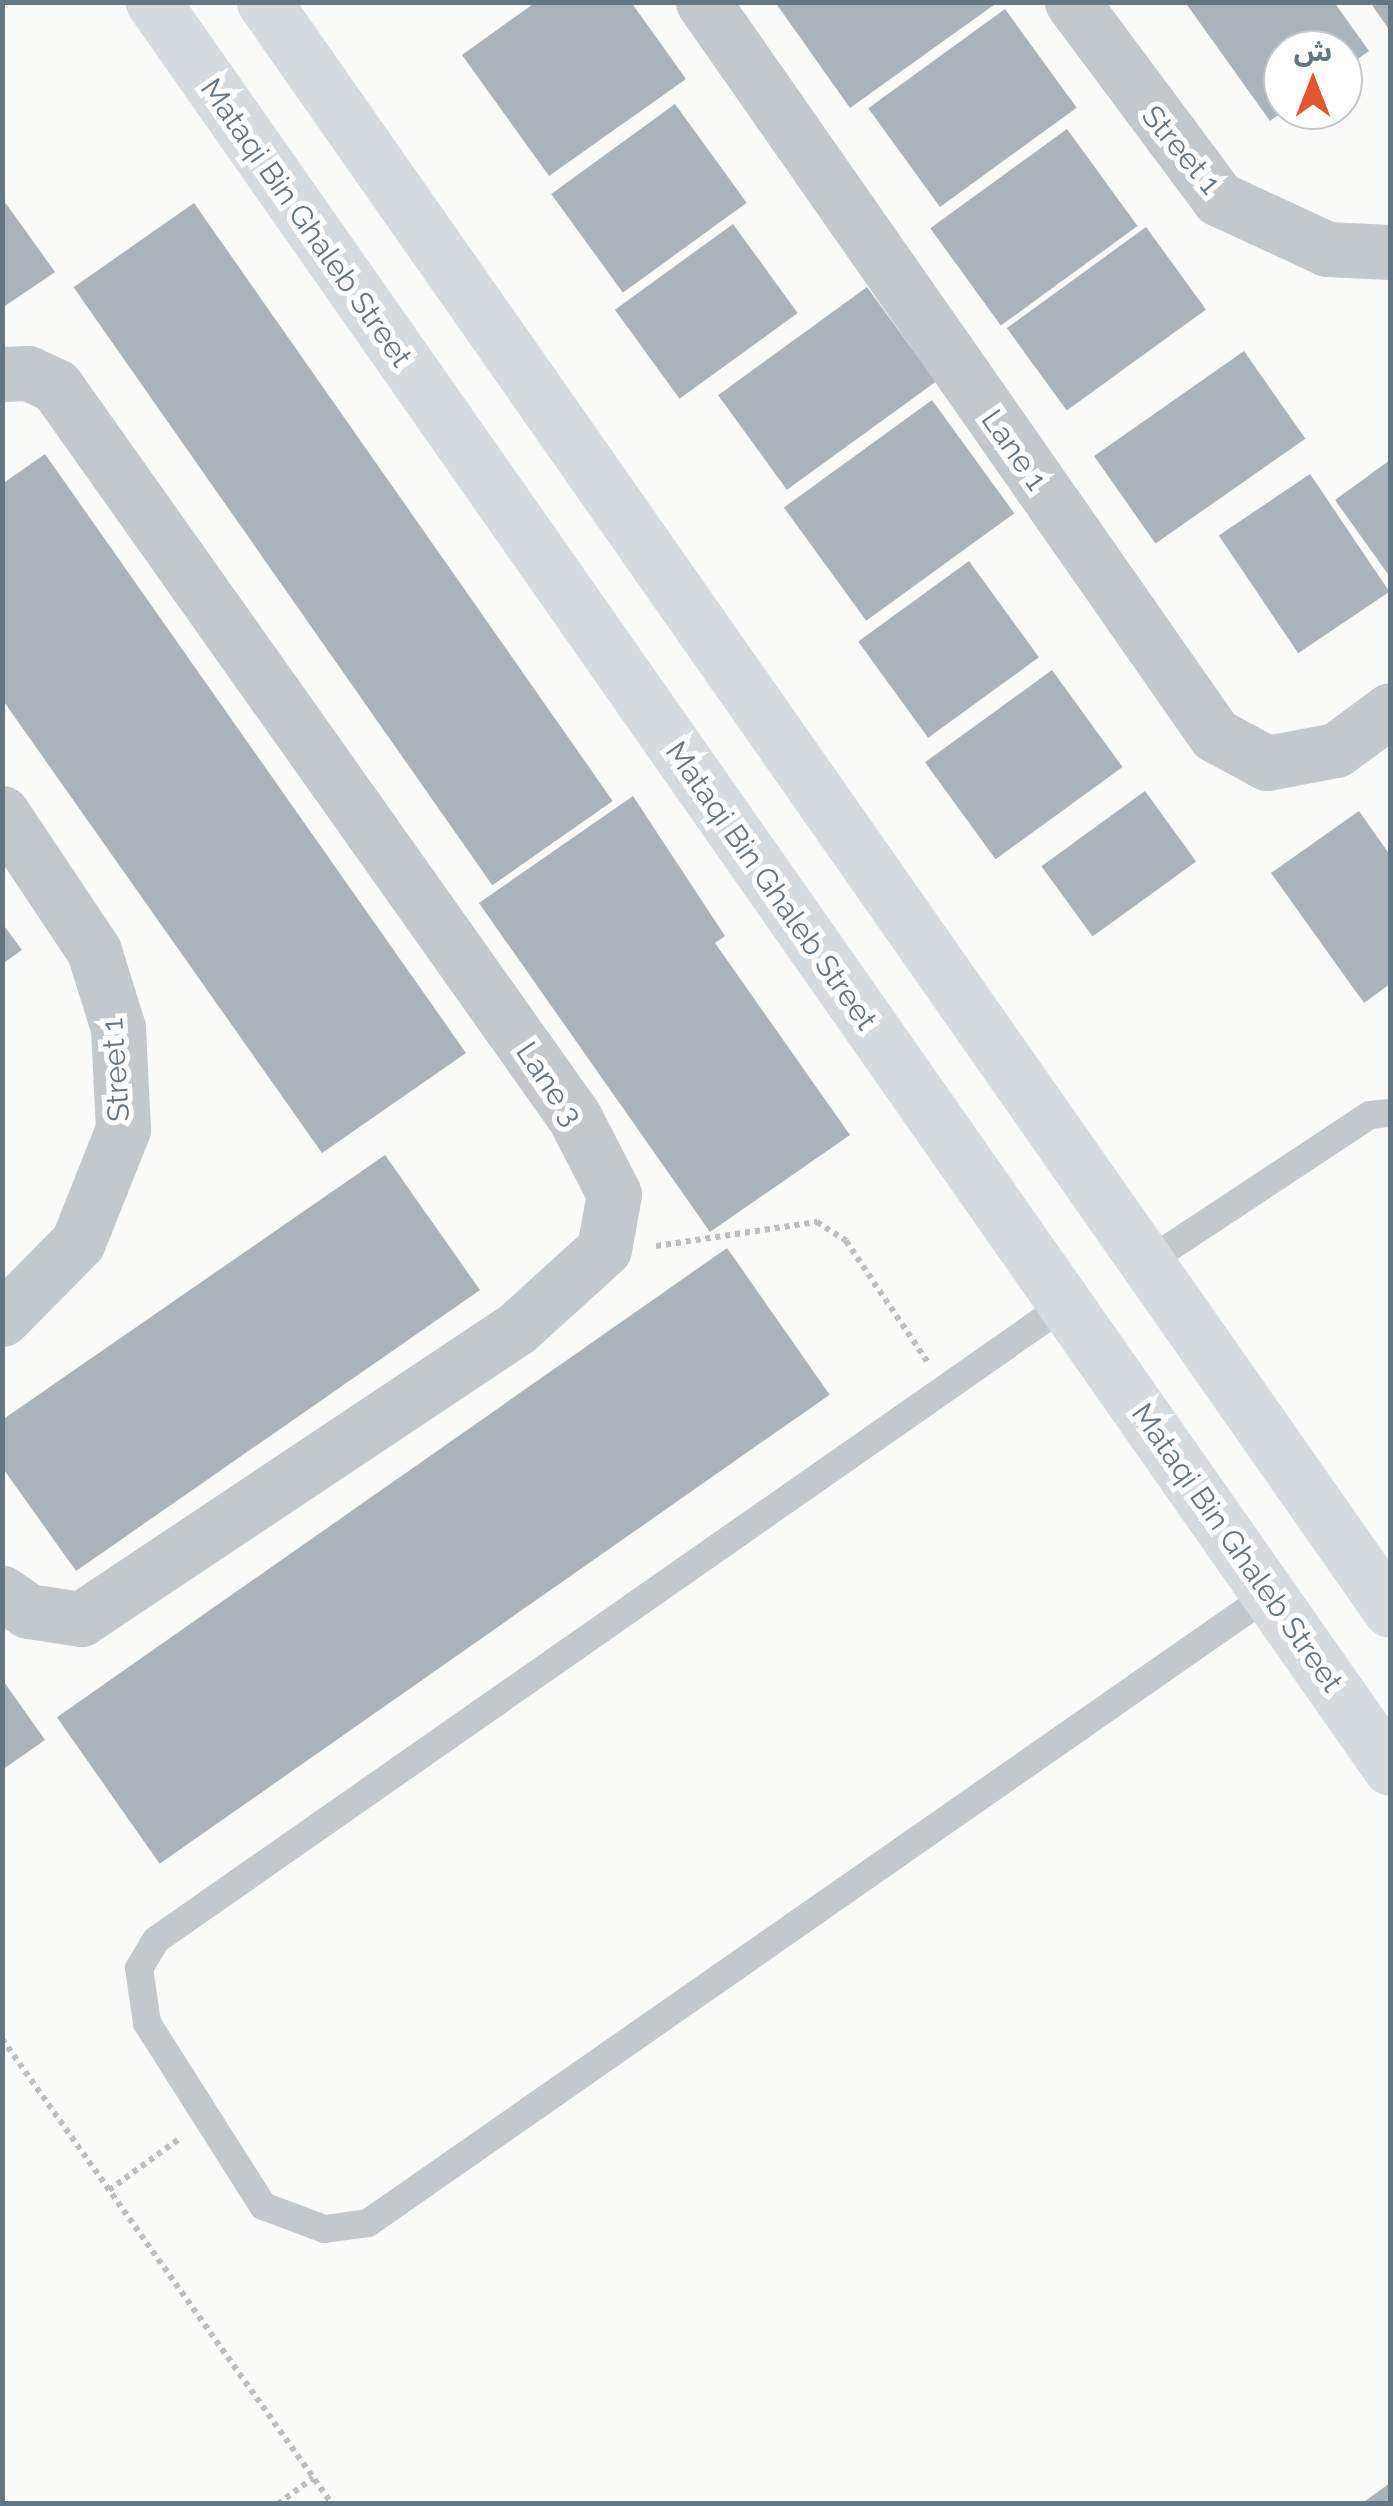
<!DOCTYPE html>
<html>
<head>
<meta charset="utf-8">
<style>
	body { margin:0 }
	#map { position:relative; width:1393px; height:2506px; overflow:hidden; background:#fafaf8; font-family:Raleway,"Noto Sans Arabic",sans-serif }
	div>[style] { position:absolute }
	.building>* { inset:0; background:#aab3b9; transform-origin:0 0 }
	.path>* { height:6px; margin-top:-3px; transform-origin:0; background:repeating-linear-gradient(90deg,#bbbfc2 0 5px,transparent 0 10px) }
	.lane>* { height:28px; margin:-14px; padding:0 14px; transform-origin:14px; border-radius:14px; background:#c3c8cc }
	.street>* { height:55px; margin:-27.5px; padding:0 27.5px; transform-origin:27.5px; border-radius:27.5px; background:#c3c8cc }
	.secondary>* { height:55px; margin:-27.5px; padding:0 27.5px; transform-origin:27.5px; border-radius:27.5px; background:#d6dbdf }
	span { translate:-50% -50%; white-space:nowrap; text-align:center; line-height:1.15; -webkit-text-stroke:10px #fff; paint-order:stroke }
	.street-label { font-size:30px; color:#657683 }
	.frame { position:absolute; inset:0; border:5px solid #657683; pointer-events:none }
	.north { position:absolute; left:1263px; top:30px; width:100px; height:100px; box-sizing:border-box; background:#fff; border:2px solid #c1c8cd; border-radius:50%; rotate:0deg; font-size:28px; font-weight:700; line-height:40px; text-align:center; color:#657683 }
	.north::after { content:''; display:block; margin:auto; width:35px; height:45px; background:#e4572e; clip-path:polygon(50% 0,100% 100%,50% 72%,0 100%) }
</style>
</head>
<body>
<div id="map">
	<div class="building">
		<i style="clip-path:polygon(536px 2px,631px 2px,686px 79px,549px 176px,462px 55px)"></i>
		<i style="clip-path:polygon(775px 2px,998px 2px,850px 108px)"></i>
		<i style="clip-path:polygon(1185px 2px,1334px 2px,1369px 51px,1343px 69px,1343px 50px,1283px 50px,1283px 112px,1270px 121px)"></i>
		<i style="clip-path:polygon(1370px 2px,1390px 2px,1390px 31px)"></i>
		<i style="left:1005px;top:9px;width:122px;height:169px;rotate:54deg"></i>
		<i style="left:675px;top:104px;width:122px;height:153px;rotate:54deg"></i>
		<i style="left:1067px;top:129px;width:120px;height:169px;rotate:54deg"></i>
		<i style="clip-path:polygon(2px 198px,55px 272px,2px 308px)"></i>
		<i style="left:194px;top:203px;width:730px;height:147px;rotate:55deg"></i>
		<i style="left:733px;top:224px;width:110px;height:146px;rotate:54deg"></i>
		<i style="left:1146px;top:227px;width:102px;height:172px;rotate:54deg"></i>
		<i style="left:867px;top:287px;width:117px;height:184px;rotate:54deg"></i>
		<i style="left:1244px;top:351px;width:107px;height:183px;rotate:55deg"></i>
		<i style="left:932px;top:400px;width:140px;height:183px;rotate:54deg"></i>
		<i style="clip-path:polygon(45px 454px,466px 1053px,322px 1153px,2px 699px,2px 484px)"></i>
		<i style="clip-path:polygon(1390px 460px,1390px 577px,1335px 500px)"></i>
		<i style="left:1310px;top:474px;width:142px;height:110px;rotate:56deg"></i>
		<i style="left:969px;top:561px;width:119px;height:137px;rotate:54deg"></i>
		<i style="left:1052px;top:670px;width:120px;height:157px;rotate:54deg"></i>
		<i style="left:1145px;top:791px;width:87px;height:128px;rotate:54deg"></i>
		<i style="clip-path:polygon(633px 796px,725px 936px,715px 943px,850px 1135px,710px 1232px,479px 903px)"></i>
		<i style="clip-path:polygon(1359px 811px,1390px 855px,1390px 984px,1364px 1003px,1271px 873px)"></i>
		<i style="clip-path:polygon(2px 923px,22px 950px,2px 964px)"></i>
		<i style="clip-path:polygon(385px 1155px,480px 1290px,76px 1571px,2px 1467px,2px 1420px)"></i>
		<i style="left:727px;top:1248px;width:179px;height:818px;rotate:55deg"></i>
		<i style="clip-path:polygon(2px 1679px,45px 1740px,2px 1770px)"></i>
		<i style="clip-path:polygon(1390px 2483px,1390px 2504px,1361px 2504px)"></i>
	</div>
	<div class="path">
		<i style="left:656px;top:1246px;width:163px;rotate:-8.5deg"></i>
		<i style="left:817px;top:1222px;width:35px;rotate:33deg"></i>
		<i style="left:846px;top:1241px;width:145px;rotate:56deg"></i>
		<i style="left:2px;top:2039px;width:570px;rotate:54.64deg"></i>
		<i style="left:109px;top:2190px;width:87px;rotate:-36.1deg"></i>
		<i style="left:278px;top:2504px;width:44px;rotate:-36.6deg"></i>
	</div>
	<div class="lane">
		<i style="left:1146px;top:1263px;width:268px;rotate:-33.5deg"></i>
		<i style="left:1370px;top:1115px;width:20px;rotate:-6deg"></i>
		<i style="left:1066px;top:1304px;width:1110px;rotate:145.05deg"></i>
		<i style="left:156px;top:1940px;width:33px;rotate:121deg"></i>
		<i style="left:139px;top:1968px;width:56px;rotate:81.7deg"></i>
		<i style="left:147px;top:2023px;width:217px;rotate:57.6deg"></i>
		<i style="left:263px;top:2206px;width:66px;rotate:20.4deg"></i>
		<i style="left:325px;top:2229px;width:43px;rotate:-7.9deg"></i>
		<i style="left:368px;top:2223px;width:1100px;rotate:-34.89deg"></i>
	</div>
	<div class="street">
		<i style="left:703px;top:2px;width:894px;rotate:55.07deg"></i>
		<i style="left:1215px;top:735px;width:59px;rotate:28.3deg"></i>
		<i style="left:1267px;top:763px;width:70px;rotate:-10.7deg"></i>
		<i style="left:1336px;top:750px;width:67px;rotate:-36.5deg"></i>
		<i style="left:1072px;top:2px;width:246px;rotate:53.3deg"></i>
		<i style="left:1219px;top:199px;width:119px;rotate:24.8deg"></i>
		<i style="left:1327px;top:249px;width:63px;rotate:2.7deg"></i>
		<i style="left:2px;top:374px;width:26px;rotate:-2deg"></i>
		<i style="left:28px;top:373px;width:31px;rotate:25deg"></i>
		<i style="left:56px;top:386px;width:897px;rotate:54.66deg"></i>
		<i style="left:575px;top:1118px;width:85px;rotate:62.8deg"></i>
		<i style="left:614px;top:1194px;width:56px;rotate:100.3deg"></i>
		<i style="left:604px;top:1249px;width:118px;rotate:137.8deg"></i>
		<i style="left:517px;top:1328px;width:524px;rotate:146.28deg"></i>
		<i style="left:81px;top:1619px;width:54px;rotate:-171.4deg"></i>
		<i style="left:28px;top:1611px;width:32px;rotate:-145deg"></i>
		<i style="left:2px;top:813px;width:166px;rotate:56.3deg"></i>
		<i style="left:94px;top:951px;width:81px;rotate:72.7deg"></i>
		<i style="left:118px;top:1028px;width:101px;rotate:87.2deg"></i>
		<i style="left:123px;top:1129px;width:122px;rotate:111.7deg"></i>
		<i style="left:78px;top:1242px;width:108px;rotate:134.6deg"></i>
	</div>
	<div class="secondary">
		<i style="left:153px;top:2px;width:2156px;rotate:54.99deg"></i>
		<i style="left:264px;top:2px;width:1963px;rotate:55deg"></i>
	</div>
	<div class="street-label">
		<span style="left:1181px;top:150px;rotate:50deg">Street 1</span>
		<span style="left:306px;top:223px;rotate:55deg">Mataqi Bin Ghaleb Street</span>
		<span style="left:1014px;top:450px;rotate:55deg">Lane 1</span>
		<span style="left:771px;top:886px;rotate:55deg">Mataqi Bin Ghaleb Street</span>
		<span style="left:116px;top:1070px;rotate:-94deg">Street 1</span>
		<span style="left:549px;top:1084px;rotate:56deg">Lane 3</span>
		<span style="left:1237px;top:1548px;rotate:55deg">Mataqi Bin Ghaleb Street</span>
	</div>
	<div class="frame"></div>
	<div class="north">ش</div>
</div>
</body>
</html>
